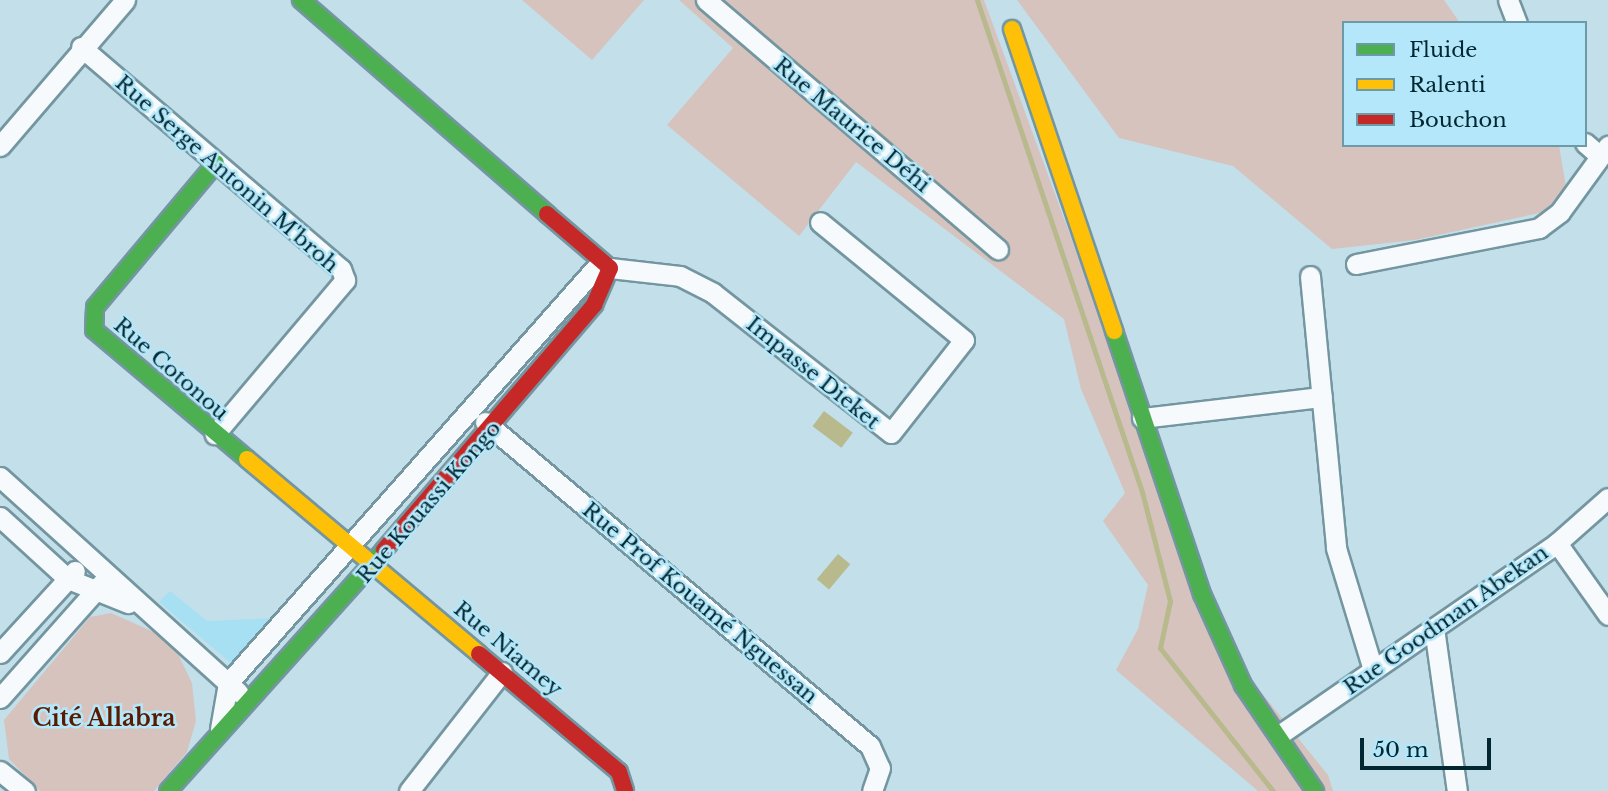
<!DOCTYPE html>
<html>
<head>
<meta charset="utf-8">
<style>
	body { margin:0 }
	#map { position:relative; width:1608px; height:791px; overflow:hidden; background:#c3dfea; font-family:"Libre Baskerville",serif }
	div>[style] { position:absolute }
	.built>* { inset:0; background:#a8e0f3 }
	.green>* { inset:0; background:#d6c3bd }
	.water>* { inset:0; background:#b8b98c; transform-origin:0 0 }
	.stream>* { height:5px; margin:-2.5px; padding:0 2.5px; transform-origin:2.5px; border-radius:2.5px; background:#b8b98c }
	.roads { filter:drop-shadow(2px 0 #7396a0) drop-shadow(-2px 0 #7396a0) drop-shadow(0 2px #7396a0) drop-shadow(0 -2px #7396a0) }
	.street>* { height:19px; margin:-9.5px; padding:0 9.5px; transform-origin:9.5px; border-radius:9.5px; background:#f6fafc }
	.fast>* { height:16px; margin:-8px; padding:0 8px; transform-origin:8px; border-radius:8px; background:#4caf50 }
	.slow>* { height:16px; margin:-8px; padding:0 8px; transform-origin:8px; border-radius:8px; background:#ffc107 }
	.jam>* { height:16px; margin:-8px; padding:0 8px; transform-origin:8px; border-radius:8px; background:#c62828 }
	span { translate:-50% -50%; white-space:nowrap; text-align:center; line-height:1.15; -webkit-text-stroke:5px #b4e7f9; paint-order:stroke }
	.street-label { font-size:21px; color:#002732 }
	.neighbourhood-label { font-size:23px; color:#591a00; font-weight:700 }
	.legend { position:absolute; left:1342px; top:21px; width:245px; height:126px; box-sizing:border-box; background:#b4e7f9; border:2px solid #6c9aa9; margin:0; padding:9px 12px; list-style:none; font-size:21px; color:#002732 }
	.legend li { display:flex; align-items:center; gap:14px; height:35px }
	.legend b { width:35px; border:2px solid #6c9aa9 }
	.scale { position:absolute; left:1360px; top:738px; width:131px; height:32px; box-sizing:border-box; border:4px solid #002732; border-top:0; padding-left:9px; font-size:21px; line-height:24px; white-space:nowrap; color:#002732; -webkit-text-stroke:5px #b4e7f9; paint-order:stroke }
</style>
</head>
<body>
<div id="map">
	<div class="built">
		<i style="clip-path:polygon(170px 591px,207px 621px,274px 618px,233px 665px,159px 602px)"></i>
	</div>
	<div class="green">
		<i style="clip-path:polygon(522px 0,644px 0,592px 60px)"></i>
		<i style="clip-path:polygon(679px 0,984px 0,1218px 639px,1328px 775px,1333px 791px,1258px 791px,1116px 670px,1138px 629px,1148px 585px,1103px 521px,1125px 493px,1081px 389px,1064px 319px,856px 162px,799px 236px,667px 125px,733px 48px)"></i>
		<i style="clip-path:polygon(1017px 0,1444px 0,1460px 23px,1344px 23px,1344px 145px,1559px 145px,1566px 187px,1544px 212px,1415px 240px,1332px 249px,1233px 166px,1119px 138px)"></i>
		<i style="clip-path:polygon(111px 613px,156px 633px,178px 654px,192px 683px,196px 721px,187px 752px,154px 791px,40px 791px,9px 759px,4px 720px,90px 617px)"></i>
	</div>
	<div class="water">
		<i style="left:824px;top:411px;width:36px;height:19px;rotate:37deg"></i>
		<i style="left:838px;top:554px;width:16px;height:33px;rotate:40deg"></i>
	</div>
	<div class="stream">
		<i style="left:977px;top:0;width:519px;rotate:71.46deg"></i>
		<i style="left:1142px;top:492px;width:113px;rotate:75.6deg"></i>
		<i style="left:1170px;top:601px;width:48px;rotate:102deg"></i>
		<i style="left:1160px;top:648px;width:182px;rotate:51.7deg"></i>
	</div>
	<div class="roads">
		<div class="street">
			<i style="left:706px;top:0;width:384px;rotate:40.5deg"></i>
			<i style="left:1508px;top:0;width:25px;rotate:69deg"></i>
			<i style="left:81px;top:47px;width:342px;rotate:40.5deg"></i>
			<i style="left:341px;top:269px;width:12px;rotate:70deg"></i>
			<i style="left:345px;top:280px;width:202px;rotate:130.2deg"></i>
			<i style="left:1585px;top:143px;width:20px;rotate:41deg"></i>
			<i style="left:0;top:146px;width:192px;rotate:-49.4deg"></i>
			<i style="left:1356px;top:264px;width:187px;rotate:-11.1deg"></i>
			<i style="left:1539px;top:228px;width:26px;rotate:-37deg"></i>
			<i style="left:1560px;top:212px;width:82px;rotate:-54deg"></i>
			<i style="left:610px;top:268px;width:70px;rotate:6.5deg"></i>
			<i style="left:680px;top:276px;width:37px;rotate:27deg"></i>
			<i style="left:713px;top:293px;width:226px;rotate:38.2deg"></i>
			<i style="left:891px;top:433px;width:118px;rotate:-51.9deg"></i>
			<i style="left:964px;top:340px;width:186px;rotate:-140.7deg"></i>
			<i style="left:1310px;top:276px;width:273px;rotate:84.5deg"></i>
			<i style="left:1336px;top:548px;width:127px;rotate:73.1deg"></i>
			<i style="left:1142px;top:418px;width:181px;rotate:-6.7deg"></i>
			<i style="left:485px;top:422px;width:503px;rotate:40.08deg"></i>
			<i style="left:870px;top:746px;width:24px;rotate:66deg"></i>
			<i style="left:880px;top:768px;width:24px;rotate:109deg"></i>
			<i style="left:0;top:477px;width:321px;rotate:42.1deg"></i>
			<i style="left:0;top:517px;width:92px;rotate:42.4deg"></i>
			<i style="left:68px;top:579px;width:65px;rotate:21.8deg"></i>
			<i style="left:1557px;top:543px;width:88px;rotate:54.7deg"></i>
			<i style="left:1434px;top:628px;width:165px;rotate:82deg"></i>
			<i style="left:0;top:653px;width:111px;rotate:-47.6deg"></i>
			<i style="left:0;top:698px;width:154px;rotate:-48.4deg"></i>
			<i style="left:220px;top:729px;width:47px;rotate:-80.1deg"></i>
			<i style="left:228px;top:683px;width:561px;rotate:-48.47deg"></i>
			<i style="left:1279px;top:735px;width:338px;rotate:-34.6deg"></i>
			<i style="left:1557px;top:543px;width:68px;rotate:-41.4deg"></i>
			<i style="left:0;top:771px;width:32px;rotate:39deg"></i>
			<i style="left:409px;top:791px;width:151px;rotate:-52deg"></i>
		</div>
		<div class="fast">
			<i style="left:301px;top:0;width:326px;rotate:41deg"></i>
			<i style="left:216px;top:163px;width:188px;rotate:130deg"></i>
			<i style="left:95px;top:307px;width:23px;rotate:92deg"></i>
			<i style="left:94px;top:330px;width:200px;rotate:40.1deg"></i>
			<i style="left:1114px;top:331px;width:277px;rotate:71.5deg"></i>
			<i style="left:1202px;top:594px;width:100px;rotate:65.7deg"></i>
			<i style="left:1243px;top:685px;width:128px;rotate:55.8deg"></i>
			<i style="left:168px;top:791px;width:324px;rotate:-48.1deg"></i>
		</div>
		<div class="slow">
			<i style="left:1012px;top:29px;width:319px;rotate:71.3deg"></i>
			<i style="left:247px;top:459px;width:303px;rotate:40deg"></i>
		</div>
		<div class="jam">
			<i style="left:384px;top:550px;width:323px;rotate:-49.4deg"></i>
			<i style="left:594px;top:305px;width:40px;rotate:-66.6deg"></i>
			<i style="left:610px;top:268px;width:83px;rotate:-139.4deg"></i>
			<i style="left:479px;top:654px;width:183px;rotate:40.1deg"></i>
			<i style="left:619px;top:772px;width:20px;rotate:72deg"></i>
		</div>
	</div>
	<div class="street-label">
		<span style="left:852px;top:125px;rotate:40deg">Rue Maurice Déhi</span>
		<span style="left:227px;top:174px;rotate:41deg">Rue Serge Antonin M'broh</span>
		<span style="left:171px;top:369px;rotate:41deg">Rue Cotonou</span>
		<span style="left:813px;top:373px;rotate:39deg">Impasse Dieket</span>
		<span style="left:429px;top:502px;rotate:-49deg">Rue Kouassi Kongo</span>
		<span style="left:700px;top:603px;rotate:40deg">Rue Prof Kouamé Nguessan</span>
		<span style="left:1446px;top:620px;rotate:-35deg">Rue Goodman Abekan</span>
		<span style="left:508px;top:649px;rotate:40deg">Rue Niamey</span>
	</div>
	<div class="neighbourhood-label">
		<span style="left:104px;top:718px">Cité Allabra</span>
	</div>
	<ul class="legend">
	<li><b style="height:9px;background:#4caf50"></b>Fluide</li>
	<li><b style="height:9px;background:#ffc107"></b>Ralenti</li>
	<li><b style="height:9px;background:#c62828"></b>Bouchon</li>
	</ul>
	<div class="scale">50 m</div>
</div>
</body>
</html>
